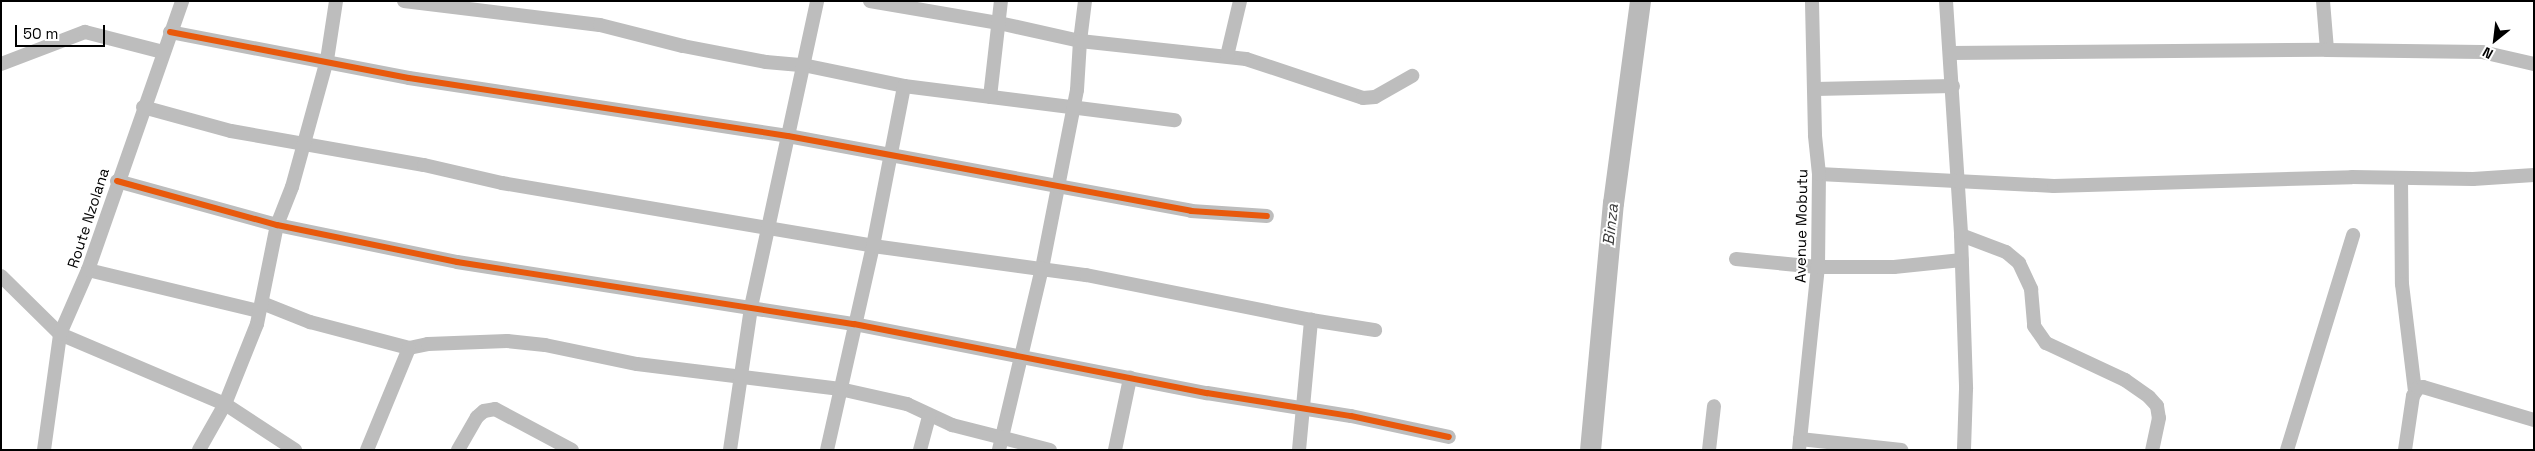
<!DOCTYPE html>
<html>
<head>
<meta charset="utf-8">
<style>
	body { margin:0 }
	#map { position:relative; width:2535px; height:451px; overflow:hidden; background:#fff; font-family:"Space Grotesk",sans-serif }
	div>[style] { position:absolute }
	.river>* { height:21px; margin:-10.5px; padding:0 10.5px; transform-origin:10.5px; border-radius:10.5px; background:#bababa }
	.minor>* { height:14px; margin:-7px; padding:0 7px; transform-origin:7px; border-radius:7px; background:#bdbdbd }
	.cycleway>* { height:6px; margin:-3px; padding:0 3px; transform-origin:3px; border-radius:3px; background:#e8590c }
	span { translate:-50% -50%; white-space:nowrap; text-align:center; line-height:1.15; -webkit-text-stroke:4px #fff; paint-order:stroke }
	.street-label { font-size:15px; color:#000 }
	.water-label { font-size:16px; color:#3d3d3d; font-style:italic }
	.frame { position:absolute; inset:0; border:2px solid #000; pointer-events:none }
	.north { position:absolute; left:2470px; top:15px; width:50px; height:50px; -webkit-text-stroke:4px #fff; paint-order:stroke; rotate:209deg; font-size:14px; font-weight:700; line-height:20px; text-align:center; color:#000 }
	.north::after { content:''; display:block; margin:auto; width:18px; height:22px; background:#000; clip-path:polygon(50% 0,100% 100%,50% 72%,0 100%) }
	.scale { position:absolute; left:15px; top:25px; width:90px; height:22px; box-sizing:border-box; border:2px solid #000; border-top:0; padding-left:6px; font-size:15px; line-height:18px; white-space:nowrap; color:#000; -webkit-text-stroke:4px #fff; paint-order:stroke }
</style>
</head>
<body>
<div id="map">
	<div class="river">
		<i style="left:1590px;top:450px;width:248px;rotate:-84.7deg"></i>
		<i style="left:1613px;top:203px;width:204px;rotate:-82.4deg"></i>
	</div>
	<div class="minor">
		<i style="left:404px;top:1px;width:197px;rotate:7deg"></i>
		<i style="left:600px;top:25px;width:86px;rotate:14.2deg"></i>
		<i style="left:683px;top:46px;width:85px;rotate:10.9deg"></i>
		<i style="left:766px;top:62px;width:37px;rotate:5deg"></i>
		<i style="left:803px;top:65px;width:103px;rotate:11.7deg"></i>
		<i style="left:904px;top:86px;width:273px;rotate:7.2deg"></i>
		<i style="left:870px;top:1px;width:131px;rotate:9.7deg"></i>
		<i style="left:999px;top:23px;width:83px;rotate:12.5deg"></i>
		<i style="left:1080px;top:41px;width:49px;rotate:93.5deg"></i>
		<i style="left:1077px;top:90px;width:181px;rotate:101.1deg"></i>
		<i style="left:1042px;top:268px;width:187px;rotate:103.3deg"></i>
		<i style="left:1085px;top:1px;width:40px;rotate:97.1deg"></i>
		<i style="left:1080px;top:41px;width:167px;rotate:6.2deg"></i>
		<i style="left:1246px;top:59px;width:123px;rotate:18.4deg"></i>
		<i style="left:1363px;top:98px;width:12px;rotate:-5deg"></i>
		<i style="left:1375px;top:97px;width:43px;rotate:-29.6deg"></i>
		<i style="left:1946px;top:1px;width:234px;rotate:86.3deg"></i>
		<i style="left:1961px;top:235px;width:154px;rotate:88.1deg"></i>
		<i style="left:1966px;top:389px;width:61px;rotate:91.9deg"></i>
		<i style="left:2323px;top:1px;width:49px;rotate:85.3deg"></i>
		<i style="left:170px;top:32px;width:243px;rotate:10.9deg"></i>
		<i style="left:409px;top:78px;width:383px;rotate:8.7deg"></i>
		<i style="left:788px;top:136px;width:410px;rotate:10.5deg"></i>
		<i style="left:1191px;top:211px;width:76px;rotate:3.8deg"></i>
		<i style="left:1951px;top:53px;width:376px;rotate:-0.5deg"></i>
		<i style="left:2327px;top:50px;width:155px;rotate:0.7deg"></i>
		<i style="left:2482px;top:52px;width:53px;rotate:13deg"></i>
		<i style="left:1227px;top:56px;width:57px;rotate:-76.7deg"></i>
		<i style="left:1px;top:64px;width:90px;rotate:-20.9deg"></i>
		<i style="left:85px;top:32px;width:81px;rotate:14.4deg"></i>
		<i style="left:1815px;top:89px;width:138px;rotate:-1.2deg"></i>
		<i style="left:990px;top:97px;width:97px;rotate:-83.5deg"></i>
		<i style="left:143px;top:107px;width:91px;rotate:15.3deg"></i>
		<i style="left:231px;top:131px;width:196px;rotate:10deg"></i>
		<i style="left:424px;top:165px;width:80px;rotate:13deg"></i>
		<i style="left:502px;top:183px;width:376px;rotate:9.6deg"></i>
		<i style="left:873px;top:246px;width:215px;rotate:7.8deg"></i>
		<i style="left:1086px;top:275px;width:229px;rotate:11.3deg"></i>
		<i style="left:1311px;top:320px;width:65px;rotate:8.9deg"></i>
		<i style="left:1819px;top:174px;width:235px;rotate:2.9deg"></i>
		<i style="left:2054px;top:186px;width:298px;rotate:-1.7deg"></i>
		<i style="left:2352px;top:177px;width:121px;rotate:0.9deg"></i>
		<i style="left:2473px;top:179px;width:61px;rotate:-3.8deg"></i>
		<i style="left:2401px;top:178px;width:106px;rotate:89.5deg"></i>
		<i style="left:2402px;top:284px;width:109px;rotate:83.1deg"></i>
		<i style="left:117px;top:181px;width:166px;rotate:15.4deg"></i>
		<i style="left:277px;top:225px;width:184px;rotate:11.6deg"></i>
		<i style="left:457px;top:262px;width:402px;rotate:8.9deg"></i>
		<i style="left:854px;top:324px;width:360px;rotate:11.1deg"></i>
		<i style="left:1207px;top:393px;width:146px;rotate:9.1deg"></i>
		<i style="left:1351px;top:416px;width:100px;rotate:12.1deg"></i>
		<i style="left:1961px;top:235px;width:48px;rotate:20.7deg"></i>
		<i style="left:2006px;top:252px;width:17px;rotate:40deg"></i>
		<i style="left:2019px;top:263px;width:29px;rotate:65deg"></i>
		<i style="left:2031px;top:289px;width:37px;rotate:85deg"></i>
		<i style="left:2034px;top:326px;width:21px;rotate:55deg"></i>
		<i style="left:2046px;top:343px;width:87px;rotate:25.1deg"></i>
		<i style="left:2125px;top:380px;width:29px;rotate:35deg"></i>
		<i style="left:2149px;top:397px;width:12px;rotate:48deg"></i>
		<i style="left:2157px;top:406px;width:12px;rotate:81deg"></i>
		<i style="left:2159px;top:418px;width:33px;rotate:102deg"></i>
		<i style="left:1736px;top:259px;width:82px;rotate:5.6deg"></i>
		<i style="left:1818px;top:267px;width:76px"></i>
		<i style="left:1894px;top:267px;width:68px;rotate:-5.9deg"></i>
		<i style="left:88px;top:270px;width:176px;rotate:13.5deg"></i>
		<i style="left:1px;top:276px;width:83px;rotate:44.5deg"></i>
		<i style="left:60px;top:334px;width:179px;rotate:23deg"></i>
		<i style="left:225px;top:404px;width:84px;rotate:33.3deg"></i>
		<i style="left:262px;top:303px;width:52px;rotate:21.6deg"></i>
		<i style="left:310px;top:322px;width:102px;rotate:14.7deg"></i>
		<i style="left:409px;top:348px;width:19px;rotate:-12deg"></i>
		<i style="left:428px;top:344px;width:79px;rotate:-2.2deg"></i>
		<i style="left:507px;top:341px;width:38px;rotate:6deg"></i>
		<i style="left:545px;top:345px;width:94px;rotate:11.7deg"></i>
		<i style="left:637px;top:364px;width:205px;rotate:7deg"></i>
		<i style="left:840px;top:389px;width:69px;rotate:12.6deg"></i>
		<i style="left:907px;top:404px;width:50px;rotate:25deg"></i>
		<i style="left:952px;top:425px;width:101px;rotate:14.3deg"></i>
		<i style="left:1800px;top:439px;width:102px;rotate:6.2deg"></i>
		<i style="left:44px;top:450px;width:117px;rotate:-82.1deg"></i>
		<i style="left:60px;top:334px;width:70px;rotate:-66.4deg"></i>
		<i style="left:88px;top:270px;width:285px;rotate:-70.7deg"></i>
		<i style="left:199px;top:450px;width:53px;rotate:-60.5deg"></i>
		<i style="left:225px;top:404px;width:86px;rotate:-68.2deg"></i>
		<i style="left:257px;top:324px;width:101px;rotate:-78.6deg"></i>
		<i style="left:277px;top:225px;width:41px;rotate:-68.5deg"></i>
		<i style="left:292px;top:187px;width:132px;rotate:-74.6deg"></i>
		<i style="left:327px;top:60px;width:60px;rotate:-81.3deg"></i>
		<i style="left:367px;top:450px;width:110px;rotate:-67.6deg"></i>
		<i style="left:458px;top:450px;width:38px;rotate:-60deg"></i>
		<i style="left:477px;top:417px;width:9px;rotate:-41deg"></i>
		<i style="left:484px;top:411px;width:11px;rotate:-10deg"></i>
		<i style="left:495px;top:409px;width:87px;rotate:28deg"></i>
		<i style="left:730px;top:450px;width:145px;rotate:-81.6deg"></i>
		<i style="left:751px;top:307px;width:313px;rotate:-77.8deg"></i>
		<i style="left:827px;top:450px;width:209px;rotate:-77.3deg"></i>
		<i style="left:873px;top:246px;width:163px;rotate:-79deg"></i>
		<i style="left:920px;top:450px;width:35px;rotate:-75deg"></i>
		<i style="left:1115px;top:450px;width:74px;rotate:-78.2deg"></i>
		<i style="left:1299px;top:450px;width:131px;rotate:-84.7deg"></i>
		<i style="left:1709px;top:450px;width:44px;rotate:-83.5deg"></i>
		<i style="left:1799px;top:450px;width:184px;rotate:-84.1deg"></i>
		<i style="left:1818px;top:267px;width:93px;rotate:-89.4deg"></i>
		<i style="left:1819px;top:174px;width:39px;rotate:-96deg"></i>
		<i style="left:1815px;top:135px;width:134px;rotate:-91.3deg"></i>
		<i style="left:2287px;top:450px;width:225px;rotate:-72.9deg"></i>
		<i style="left:2405px;top:450px;width:55px;rotate:-81.6deg"></i>
		<i style="left:2413px;top:396px;width:9px;rotate:-58deg"></i>
		<i style="left:2418px;top:388px;width:5px;rotate:-11deg"></i>
		<i style="left:2423px;top:387px;width:116px;rotate:16.6deg"></i>
	</div>
	<div class="cycleway">
		<i style="left:170px;top:32px;width:243px;rotate:10.9deg"></i>
		<i style="left:409px;top:78px;width:383px;rotate:8.7deg"></i>
		<i style="left:788px;top:136px;width:410px;rotate:10.5deg"></i>
		<i style="left:1191px;top:211px;width:76px;rotate:3.8deg"></i>
		<i style="left:117px;top:181px;width:166px;rotate:15.4deg"></i>
		<i style="left:277px;top:225px;width:184px;rotate:11.6deg"></i>
		<i style="left:457px;top:262px;width:402px;rotate:8.9deg"></i>
		<i style="left:854px;top:324px;width:360px;rotate:11.1deg"></i>
		<i style="left:1207px;top:393px;width:146px;rotate:9.1deg"></i>
		<i style="left:1351px;top:416px;width:100px;rotate:12.1deg"></i>
	</div>
	<div class="street-label">
		<span style="left:88px;top:218px;rotate:-72deg">Route Nzolana</span>
		<span style="left:1801px;top:226px;rotate:-89deg">Avenue Mobutu</span>
	</div>
	<div class="water-label">
		<span style="left:1611px;top:225px;rotate:-84deg">Binza</span>
	</div>
	<div class="frame"></div>
	<div class="north">N</div>
	<div class="scale">50 m</div>
</div>
</body>
</html>
